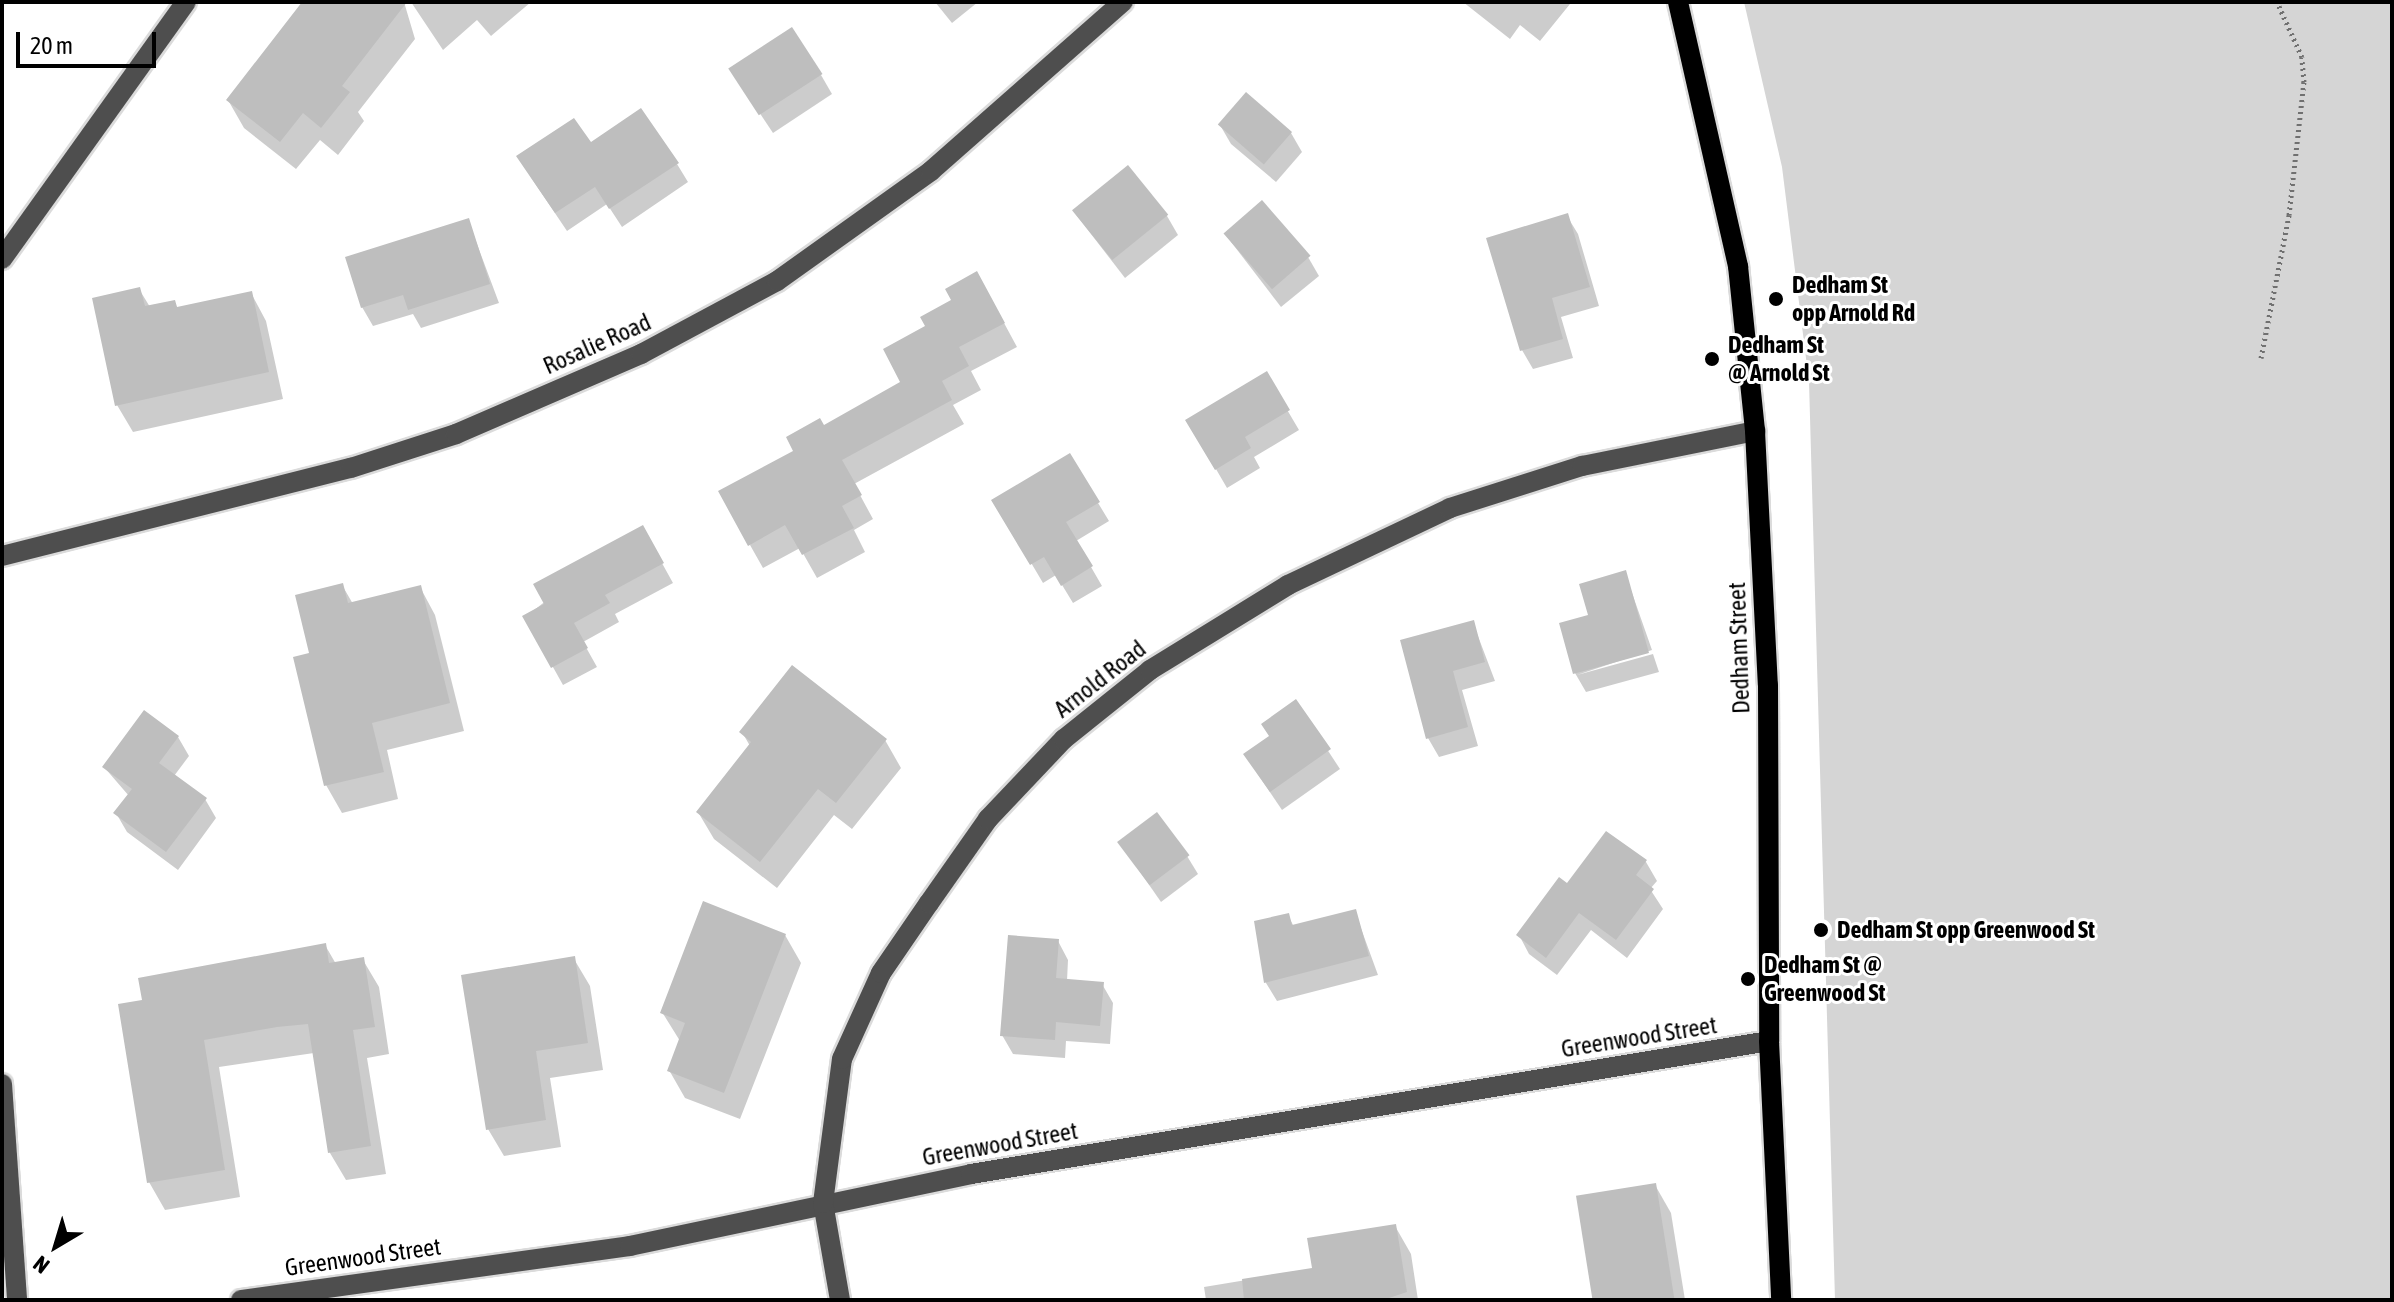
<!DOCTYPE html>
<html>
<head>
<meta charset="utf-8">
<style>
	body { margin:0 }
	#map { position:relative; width:2394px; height:1302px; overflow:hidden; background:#fff; font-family:"Asap Condensed",sans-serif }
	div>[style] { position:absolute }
	.green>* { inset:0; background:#d5d5d5 }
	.shadow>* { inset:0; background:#0003 }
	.building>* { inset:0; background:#bebebe; transform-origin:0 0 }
	.path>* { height:5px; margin-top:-2.5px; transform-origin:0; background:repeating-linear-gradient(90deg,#707070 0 2px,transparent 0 6px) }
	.roads { filter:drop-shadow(2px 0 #dbdbdb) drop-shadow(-2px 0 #dbdbdb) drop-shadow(0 2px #dbdbdb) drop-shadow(0 -2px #dbdbdb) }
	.minor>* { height:20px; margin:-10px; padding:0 10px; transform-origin:10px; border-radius:10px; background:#4e4e4e }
	.major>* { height:20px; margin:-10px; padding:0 10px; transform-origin:10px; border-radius:10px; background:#000 }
	.dots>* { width:22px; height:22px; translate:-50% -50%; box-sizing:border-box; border:4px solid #fff; border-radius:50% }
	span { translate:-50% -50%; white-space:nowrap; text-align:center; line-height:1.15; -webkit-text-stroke:6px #fff; paint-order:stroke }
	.poi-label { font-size:24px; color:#000; font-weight:700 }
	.left { translate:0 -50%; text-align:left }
	.street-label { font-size:24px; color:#000 }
	.frame { position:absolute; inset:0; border:4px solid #000; pointer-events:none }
	.north { position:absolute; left:16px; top:1206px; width:80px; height:80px; -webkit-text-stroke:6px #fff; paint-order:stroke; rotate:218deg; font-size:22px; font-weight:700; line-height:32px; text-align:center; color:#000 }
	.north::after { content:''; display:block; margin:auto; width:28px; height:36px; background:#000; clip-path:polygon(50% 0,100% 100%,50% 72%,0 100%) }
	.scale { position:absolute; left:16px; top:32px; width:140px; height:36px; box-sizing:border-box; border:4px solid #000; border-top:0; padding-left:10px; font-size:24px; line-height:28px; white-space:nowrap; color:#000; -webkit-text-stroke:6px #fff; paint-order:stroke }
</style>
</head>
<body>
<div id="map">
	<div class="green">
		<i style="clip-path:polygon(1744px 2px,2392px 2px,2392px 1300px,1835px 1300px,1809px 382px,1782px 167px)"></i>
	</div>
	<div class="shadow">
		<i style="clip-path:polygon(352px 2px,404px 2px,415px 39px,358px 112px,364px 121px,338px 155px,320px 140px,296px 169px,244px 128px,228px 100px)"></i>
		<i style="clip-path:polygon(411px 2px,531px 2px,491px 36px,477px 20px,443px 50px)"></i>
		<i style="clip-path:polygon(935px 2px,978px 2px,952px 23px)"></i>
		<i style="clip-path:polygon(1463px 2px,1569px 2px,1570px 4px,1540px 41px,1520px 25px,1510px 39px)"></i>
		<i style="clip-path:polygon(821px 75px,832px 94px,773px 133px,743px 88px)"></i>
		<i style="clip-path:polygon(1246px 95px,1291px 133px,1302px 152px,1276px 182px,1231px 144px,1220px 125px)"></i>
		<i style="clip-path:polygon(677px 164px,688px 182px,622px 227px,607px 204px,567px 231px,530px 176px)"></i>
		<i style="clip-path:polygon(1074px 212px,1167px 216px,1178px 235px,1125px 278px)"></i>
		<i style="clip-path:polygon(1567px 216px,1578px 234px,1599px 306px,1561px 317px,1573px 358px,1533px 369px,1522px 350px)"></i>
		<i style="clip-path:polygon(468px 220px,499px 303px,421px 328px,413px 314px,373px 326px,362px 307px)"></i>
		<i style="clip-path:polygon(1225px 234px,1308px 257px,1319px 276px,1281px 307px)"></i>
		<i style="clip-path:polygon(139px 289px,150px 307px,174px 302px,178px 309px,251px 293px,266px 321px,283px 399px,133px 432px,117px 405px)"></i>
		<i style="clip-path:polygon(990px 297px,1017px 347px,971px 371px,981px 390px,953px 405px,964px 424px,854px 484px,873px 519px,854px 530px,865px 552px,817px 578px,800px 548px,763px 568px,750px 545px,796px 451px,823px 427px,903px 383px)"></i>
		<i style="clip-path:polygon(1266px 374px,1299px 430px,1254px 457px,1260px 468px,1227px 488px,1188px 421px)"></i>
		<i style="clip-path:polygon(1069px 455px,1109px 521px,1076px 541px,1102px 586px,1073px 603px,1056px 575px,1043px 583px,994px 500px)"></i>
		<i style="clip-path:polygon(642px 527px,673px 583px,615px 614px,619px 622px,583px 642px,597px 667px,563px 685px,525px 617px)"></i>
		<i style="clip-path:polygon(1625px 573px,1652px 650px,1577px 675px,1653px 654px,1659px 672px,1586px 692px,1575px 673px,1590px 617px)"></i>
		<i style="clip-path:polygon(342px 585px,353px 604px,420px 587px,435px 615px,464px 731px,387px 750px,398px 799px,342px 813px,326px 785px,312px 655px)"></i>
		<i style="clip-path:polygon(1473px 623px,1495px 681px,1462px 690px,1478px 746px,1439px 757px,1428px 738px,1402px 642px)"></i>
		<i style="clip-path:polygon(1296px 702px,1340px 769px,1282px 810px,1257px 773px,1271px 737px)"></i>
		<i style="clip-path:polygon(742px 732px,885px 740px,901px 768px,852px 829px,834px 815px,777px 888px,714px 839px,698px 812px,750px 746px)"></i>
		<i style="clip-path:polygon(178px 737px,189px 756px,174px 776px,205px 799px,216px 818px,178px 870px,127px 832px,116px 813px,129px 796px,104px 767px)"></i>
		<i style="clip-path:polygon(1607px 834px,1646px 862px,1657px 881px,1650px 889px,1663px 909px,1627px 958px,1591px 930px,1557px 975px,1529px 954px,1519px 935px,1567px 886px)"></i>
		<i style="clip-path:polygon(1120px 843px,1187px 856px,1198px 874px,1161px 902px)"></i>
		<i style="clip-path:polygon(1355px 912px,1378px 975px,1277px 1001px,1266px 983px,1256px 922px,1288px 915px,1294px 927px)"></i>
		<i style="clip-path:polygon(785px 935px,801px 963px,740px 1119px,685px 1098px,669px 1070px,680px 1041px,662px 1012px)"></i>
		<i style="clip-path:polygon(1058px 941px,1068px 960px,1067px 981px,1102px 984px,1113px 1003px,1110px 1044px,1066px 1041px,1065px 1058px,1013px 1054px,1002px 1035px)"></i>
		<i style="clip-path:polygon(325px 945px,336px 964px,363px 960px,379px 987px,389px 1054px,367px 1058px,386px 1174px,346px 1180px,330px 1153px,314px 1053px,219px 1067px,240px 1197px,165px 1210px,149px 1182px,144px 1002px)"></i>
		<i style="clip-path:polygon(574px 959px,590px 986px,603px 1070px,550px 1078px,561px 1147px,504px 1156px,488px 1129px)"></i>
		<i style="clip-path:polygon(1655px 1185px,1671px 1213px,1685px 1300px,1594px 1300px)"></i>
		<i style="clip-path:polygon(1395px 1226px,1411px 1254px,1418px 1300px,1206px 1300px,1204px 1287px,1314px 1269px)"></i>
	</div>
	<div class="building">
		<i style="clip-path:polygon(302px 2px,407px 2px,342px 86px,350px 92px,321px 128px,303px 113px,280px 142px,226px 100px)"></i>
		<i style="left:792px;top:27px;width:56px;height:76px;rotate:57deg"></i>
		<i style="left:1246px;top:92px;width:61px;height:43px;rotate:41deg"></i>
		<i style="clip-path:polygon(641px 108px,679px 163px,609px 209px,595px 187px,555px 213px,516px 156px,574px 118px,591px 142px)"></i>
		<i style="left:1128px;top:165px;width:64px;height:72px;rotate:51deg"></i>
		<i style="left:1262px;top:200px;width:74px;height:51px;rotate:49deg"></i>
		<i style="clip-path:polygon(1568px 213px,1590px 287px,1552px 298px,1563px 339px,1520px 351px,1486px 238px)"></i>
		<i style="clip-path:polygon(469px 218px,490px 284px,408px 310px,403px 295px,361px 308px,345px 257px)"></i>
		<i style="clip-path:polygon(977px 271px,1005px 323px,959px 347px,969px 366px,942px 381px,952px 400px,842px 460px,862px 495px,842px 506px,854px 528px,802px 555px,785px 525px,748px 546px,718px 491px,793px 451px,786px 437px,820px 418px,824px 425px,900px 382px,883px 349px,925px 326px,920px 317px,951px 300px,945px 289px)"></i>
		<i style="clip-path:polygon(140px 287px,145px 306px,175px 300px,177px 307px,252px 291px,269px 372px,115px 406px,92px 298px)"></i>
		<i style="clip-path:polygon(1267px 371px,1290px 410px,1245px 437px,1251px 448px,1215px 470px,1185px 420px)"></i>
		<i style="clip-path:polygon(1070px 453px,1100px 502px,1066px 522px,1093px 566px,1061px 586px,1044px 557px,1030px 565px,991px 500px)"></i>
		<i style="clip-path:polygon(643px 525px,664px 563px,605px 595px,610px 603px,574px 623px,588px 648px,551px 668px,522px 616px,544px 604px,533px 584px)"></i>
		<i style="clip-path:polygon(1626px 570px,1649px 653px,1573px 674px,1559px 623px,1588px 615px,1579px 584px)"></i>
		<i style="clip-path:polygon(343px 583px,348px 603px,421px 585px,450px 703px,372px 723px,384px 772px,324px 786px,293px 657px,309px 653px,295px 595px)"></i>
		<i style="clip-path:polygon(1474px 620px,1485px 662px,1453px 671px,1468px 727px,1426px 739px,1400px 640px)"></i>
		<i style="clip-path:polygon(792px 665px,887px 739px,836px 803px,818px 789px,760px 862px,696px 812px,751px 742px,739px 732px)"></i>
		<i style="clip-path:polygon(1296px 699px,1331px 749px,1270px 792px,1243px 754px,1269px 736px,1261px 724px)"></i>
		<i style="clip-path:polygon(144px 710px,179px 736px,159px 763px,207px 798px,166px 852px,113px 813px,132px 789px,102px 767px)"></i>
		<i style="left:1157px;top:812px;width:54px;height:50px;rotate:53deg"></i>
		<i style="clip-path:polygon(1606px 831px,1647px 860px,1636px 875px,1654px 889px,1616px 940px,1579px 913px,1546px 958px,1516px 935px,1559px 877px,1567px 883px)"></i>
		<i style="clip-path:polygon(703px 901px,786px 934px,724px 1093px,667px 1071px,685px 1023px,660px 1013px)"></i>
		<i style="clip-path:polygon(1356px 909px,1369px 956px,1264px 983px,1254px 921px,1289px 913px,1292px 925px)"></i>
		<i style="clip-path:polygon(1008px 935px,1059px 939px,1056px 978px,1104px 982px,1100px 1026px,1056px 1022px,1055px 1040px,1000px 1036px)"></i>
		<i style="clip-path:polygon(326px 943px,329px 963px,364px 957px,375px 1027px,353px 1030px,371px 1146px,328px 1153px,308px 1024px,277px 1027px,204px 1040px,225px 1170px,147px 1183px,118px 1004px,142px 1000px,138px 978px)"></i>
		<i style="clip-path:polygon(575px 956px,588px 1043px,536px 1051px,546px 1120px,486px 1130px,461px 975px)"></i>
		<i style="left:1656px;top:1183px;width:119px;height:81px;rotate:81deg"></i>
		<i style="clip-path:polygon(1396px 1224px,1407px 1292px,1383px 1300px,1244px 1300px,1242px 1279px,1312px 1268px,1307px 1238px)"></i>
	</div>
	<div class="path">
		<i style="left:2261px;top:358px;width:146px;rotate:-78.9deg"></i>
		<i style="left:2289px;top:215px;width:134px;rotate:-83.6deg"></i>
		<i style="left:2304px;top:82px;width:25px;rotate:-95deg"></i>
		<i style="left:2302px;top:57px;width:60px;rotate:-114.4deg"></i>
	</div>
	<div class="roads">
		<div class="minor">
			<i style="left:2px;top:259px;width:316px;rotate:-54.4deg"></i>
			<i style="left:2px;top:556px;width:360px;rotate:-14.2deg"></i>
			<i style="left:351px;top:468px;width:110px;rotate:-17.9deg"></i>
			<i style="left:456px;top:434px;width:202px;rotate:-23.4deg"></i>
			<i style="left:641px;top:354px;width:154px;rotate:-28.2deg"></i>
			<i style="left:777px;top:281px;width:189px;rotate:-35.5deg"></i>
			<i style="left:931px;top:171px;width:256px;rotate:-41.4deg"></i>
			<i style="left:2px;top:1084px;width:217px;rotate:86deg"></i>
			<i style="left:241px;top:1300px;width:393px;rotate:-7.9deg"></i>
			<i style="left:630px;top:1246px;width:349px;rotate:-11.9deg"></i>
			<i style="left:971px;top:1174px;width:809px;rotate:-9.46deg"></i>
			<i style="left:840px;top:1300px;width:98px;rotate:-99.9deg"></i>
			<i style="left:823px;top:1203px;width:145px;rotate:-82.5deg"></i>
			<i style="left:842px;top:1059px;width:94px;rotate:-65.6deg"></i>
			<i style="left:881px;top:973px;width:85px;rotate:-55.6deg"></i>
			<i style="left:929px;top:903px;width:103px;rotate:-54.9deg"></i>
			<i style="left:988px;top:819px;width:110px;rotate:-46.5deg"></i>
			<i style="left:1064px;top:739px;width:110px;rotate:-38.7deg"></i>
			<i style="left:1150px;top:670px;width:162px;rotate:-31.6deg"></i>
			<i style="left:1288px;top:585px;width:179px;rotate:-25.4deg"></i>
			<i style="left:1450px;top:508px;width:139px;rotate:-17.7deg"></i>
			<i style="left:1582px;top:466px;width:177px;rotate:-11.4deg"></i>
		</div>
		<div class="major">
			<i style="left:1678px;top:2px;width:271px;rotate:77.2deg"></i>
			<i style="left:1738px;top:266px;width:166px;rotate:84.1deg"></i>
			<i style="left:1755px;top:431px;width:254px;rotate:87.1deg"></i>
			<i style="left:1768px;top:685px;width:356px;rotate:89.8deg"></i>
			<i style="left:1769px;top:1041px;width:259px;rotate:87.3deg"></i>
		</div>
	</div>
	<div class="dots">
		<i style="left:1776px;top:299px;background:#000"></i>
		<i style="left:1712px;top:359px;background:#000"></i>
		<i style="left:1821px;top:930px;background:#000"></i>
		<i style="left:1748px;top:979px;background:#000"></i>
	</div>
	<div class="poi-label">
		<span class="left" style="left:1792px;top:299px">Dedham St<br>opp Arnold Rd</span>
		<span class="left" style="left:1728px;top:359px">Dedham St<br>@ Arnold St</span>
		<span class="left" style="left:1837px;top:930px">Dedham St opp Greenwood St</span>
		<span class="left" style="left:1764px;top:979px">Dedham St @<br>Greenwood St</span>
	</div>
	<div class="street-label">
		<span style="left:597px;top:344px;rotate:-24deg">Rosalie Road</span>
		<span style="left:1739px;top:648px;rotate:-92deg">Dedham Street</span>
		<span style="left:1100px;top:679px;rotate:-38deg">Arnold Road</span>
		<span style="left:1639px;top:1037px;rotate:-9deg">Greenwood Street</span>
		<span style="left:1000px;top:1144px;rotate:-10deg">Greenwood Street</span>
		<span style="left:363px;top:1257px;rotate:-8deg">Greenwood Street</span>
	</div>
	<div class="frame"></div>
	<div class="north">N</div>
	<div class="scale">20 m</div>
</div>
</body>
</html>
